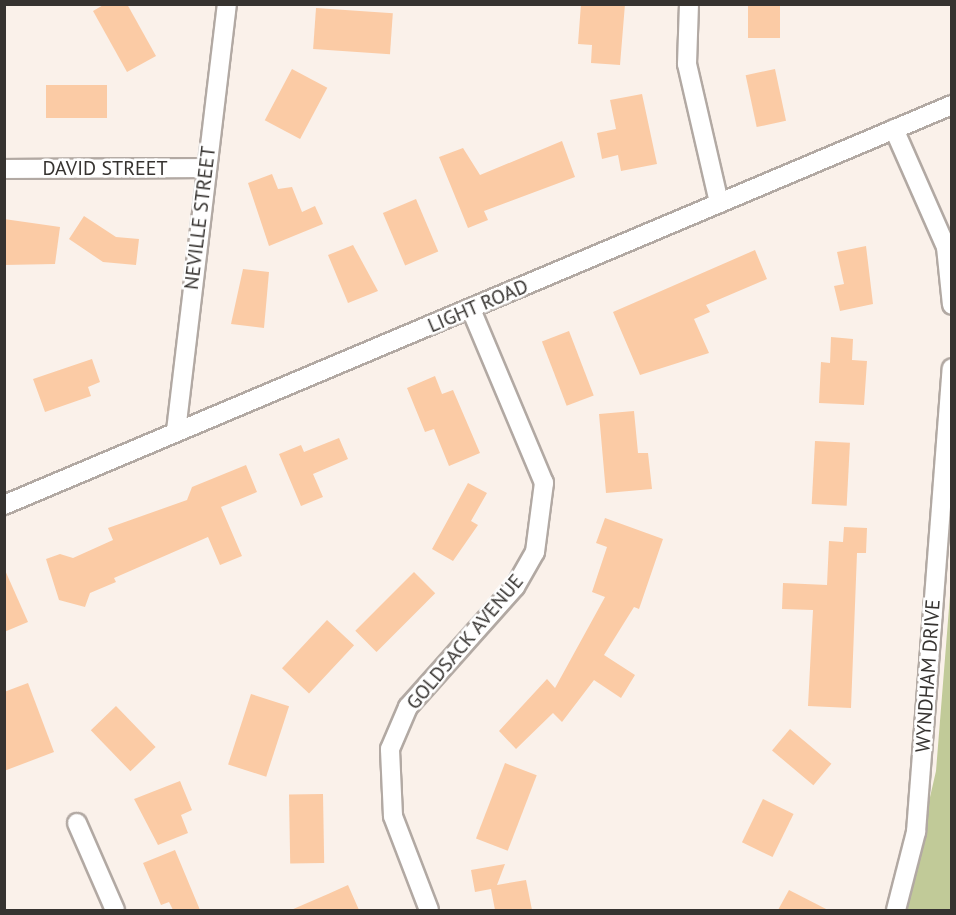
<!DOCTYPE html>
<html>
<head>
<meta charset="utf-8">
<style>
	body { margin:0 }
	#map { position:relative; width:956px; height:915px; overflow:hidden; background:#faf1ea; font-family:"PT Sans",sans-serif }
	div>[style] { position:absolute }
	.green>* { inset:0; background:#c1ca98 }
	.building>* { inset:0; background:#fbcba5; transform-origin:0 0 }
	.roads { filter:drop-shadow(2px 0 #b2a9a3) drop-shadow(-2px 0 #b2a9a3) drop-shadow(0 2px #b2a9a3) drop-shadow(0 -2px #b2a9a3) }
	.minor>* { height:18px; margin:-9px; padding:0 9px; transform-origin:9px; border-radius:9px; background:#fff }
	span { translate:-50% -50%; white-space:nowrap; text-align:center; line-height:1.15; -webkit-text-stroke:5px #fff; paint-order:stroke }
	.street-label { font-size:20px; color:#363330 }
	.frame { position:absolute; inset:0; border:6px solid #363330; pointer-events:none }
</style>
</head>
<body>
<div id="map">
	<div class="green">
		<i style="clip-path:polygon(951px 583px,951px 910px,904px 910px,936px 771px)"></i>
	</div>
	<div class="building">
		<i style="clip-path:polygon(105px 4px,127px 4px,156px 56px,127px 72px,93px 11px)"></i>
		<i style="clip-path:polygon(581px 4px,625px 4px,620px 65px,591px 63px,592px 45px,578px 44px)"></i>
		<i style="left:748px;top:4px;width:32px;height:34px"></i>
		<i style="left:316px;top:8px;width:77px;height:41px;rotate:4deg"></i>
		<i style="left:292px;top:69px;width:40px;height:58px;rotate:28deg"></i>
		<i style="left:775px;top:69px;width:53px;height:30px;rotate:78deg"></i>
		<i style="left:107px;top:85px;width:33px;height:61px;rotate:90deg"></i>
		<i style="clip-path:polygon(642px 94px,657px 164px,621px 171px,618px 155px,602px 159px,597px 133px,616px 129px,610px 100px)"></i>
		<i style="clip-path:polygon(562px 141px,575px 177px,484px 211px,488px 220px,468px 228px,439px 157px,463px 148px,480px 175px)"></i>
		<i style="clip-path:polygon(272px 174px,278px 189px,292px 187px,302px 212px,315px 206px,323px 224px,269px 246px,248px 183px)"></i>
		<i style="left:416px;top:199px;width:57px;height:36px;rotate:67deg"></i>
		<i style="clip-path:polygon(84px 216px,116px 237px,139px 239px,136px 265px,103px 262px,69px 239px)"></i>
		<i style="clip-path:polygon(4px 219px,60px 227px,55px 264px,4px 265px)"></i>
		<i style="clip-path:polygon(353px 245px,378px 291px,348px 303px,328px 255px)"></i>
		<i style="clip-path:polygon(866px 246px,873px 304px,840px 311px,834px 286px,844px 284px,837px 252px)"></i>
		<i style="clip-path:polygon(755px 250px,767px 279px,706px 305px,710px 312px,694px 319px,709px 353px,640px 375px,613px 312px)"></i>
		<i style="clip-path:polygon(243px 269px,269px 272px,264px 328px,231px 324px)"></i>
		<i style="left:569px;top:331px;width:69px;height:29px;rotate:69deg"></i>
		<i style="clip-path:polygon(831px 337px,853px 339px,852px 360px,867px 361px,864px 405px,819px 403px,821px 362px,830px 363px)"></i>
		<i style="clip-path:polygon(92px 359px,100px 382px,88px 387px,91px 396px,45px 412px,33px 379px)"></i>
		<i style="clip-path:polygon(435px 376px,442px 394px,453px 390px,480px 453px,449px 466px,434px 429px,425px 432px,407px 388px)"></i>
		<i style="clip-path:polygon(634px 411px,638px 453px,648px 453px,652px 489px,606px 493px,599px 414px)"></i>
		<i style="clip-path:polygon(339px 438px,348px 459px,313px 474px,323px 497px,301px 506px,279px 454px,301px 445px,304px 452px)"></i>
		<i style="left:815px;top:441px;width:35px;height:63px;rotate:3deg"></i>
		<i style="clip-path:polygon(246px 465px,257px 492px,221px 507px,242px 556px,220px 565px,208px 537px,114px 578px,116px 582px,90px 593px,85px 607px,59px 600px,46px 559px,60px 554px,73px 558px,113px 540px,108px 528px,187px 500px,192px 487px)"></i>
		<i style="clip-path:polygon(468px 483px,487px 493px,471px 521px,478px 525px,453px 561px,432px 549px)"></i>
		<i style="clip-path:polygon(605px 518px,663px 539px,639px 609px,634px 607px,604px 655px,635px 675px,621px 698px,594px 680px,562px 722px,553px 713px,516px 749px,499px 731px,547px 679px,555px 688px,605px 597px,592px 592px,607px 547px,596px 543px)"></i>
		<i style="clip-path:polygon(844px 527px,867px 528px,866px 553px,857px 553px,851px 708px,808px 706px,813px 610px,782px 609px,783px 583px,827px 585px,829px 541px,843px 542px)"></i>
		<i style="clip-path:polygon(4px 568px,28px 622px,4px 632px)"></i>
		<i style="left:414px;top:572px;width:30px;height:83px;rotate:45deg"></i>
		<i style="left:327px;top:620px;width:37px;height:66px;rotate:43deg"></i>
		<i style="clip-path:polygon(28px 683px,54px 752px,4px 771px,4px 692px)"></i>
		<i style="left:251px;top:694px;width:40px;height:74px;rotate:18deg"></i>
		<i style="left:116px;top:706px;width:57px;height:35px;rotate:46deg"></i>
		<i style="left:790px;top:729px;width:54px;height:28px;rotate:40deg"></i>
		<i style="left:505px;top:763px;width:34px;height:81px;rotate:21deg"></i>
		<i style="clip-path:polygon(180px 781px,192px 810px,181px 815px,188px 833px,158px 845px,134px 799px)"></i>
		<i style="left:323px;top:794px;width:69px;height:34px;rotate:89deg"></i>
		<i style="left:763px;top:799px;width:34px;height:48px;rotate:26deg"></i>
		<i style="clip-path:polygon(175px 850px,200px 910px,173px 910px,169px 902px,161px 905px,143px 863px)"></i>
		<i style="clip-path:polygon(505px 864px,497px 885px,526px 880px,532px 910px,495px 910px,491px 889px,475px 892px,471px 870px)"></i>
		<i style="clip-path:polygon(348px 885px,359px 910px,291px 910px,328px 894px)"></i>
		<i style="clip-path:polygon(789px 890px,828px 910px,778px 910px)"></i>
	</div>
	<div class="roads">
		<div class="minor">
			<i style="left:689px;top:4px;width:60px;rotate:91.9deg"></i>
			<i style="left:687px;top:64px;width:143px;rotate:77deg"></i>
			<i style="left:894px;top:129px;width:129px;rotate:66.2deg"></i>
			<i style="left:946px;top:247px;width:58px;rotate:84.1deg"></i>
			<i style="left:4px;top:169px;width:202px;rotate:-0.3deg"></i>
			<i style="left:176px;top:431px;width:430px;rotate:-83.2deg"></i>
			<i style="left:4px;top:505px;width:1029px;rotate:-22.88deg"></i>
			<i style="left:77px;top:823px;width:95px;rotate:66.4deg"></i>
			<i style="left:429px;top:910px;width:101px;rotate:-111deg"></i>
			<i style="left:393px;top:816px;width:67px;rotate:-92.6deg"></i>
			<i style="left:390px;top:749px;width:46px;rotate:-66.8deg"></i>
			<i style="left:408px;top:707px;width:161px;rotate:-48.3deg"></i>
			<i style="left:515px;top:587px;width:40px;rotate:-60.3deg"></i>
			<i style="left:535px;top:552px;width:70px;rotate:-82.6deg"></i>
			<i style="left:544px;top:483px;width:189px;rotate:-112.8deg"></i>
			<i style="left:896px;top:910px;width:81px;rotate:-75.6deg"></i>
			<i style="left:916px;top:832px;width:465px;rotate:-85.6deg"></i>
		</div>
	</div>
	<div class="street-label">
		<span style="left:105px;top:168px">DAVID STREET</span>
		<span style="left:200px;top:218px;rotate:-83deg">NEVILLE STREET</span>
		<span style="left:478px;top:306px;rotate:-23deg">LIGHT ROAD</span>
		<span style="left:465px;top:642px;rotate:-50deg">GOLDSACK AVENUE</span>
		<span style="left:928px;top:676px;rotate:-86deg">WYNDHAM DRIVE</span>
	</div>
	<div class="frame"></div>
</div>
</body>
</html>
